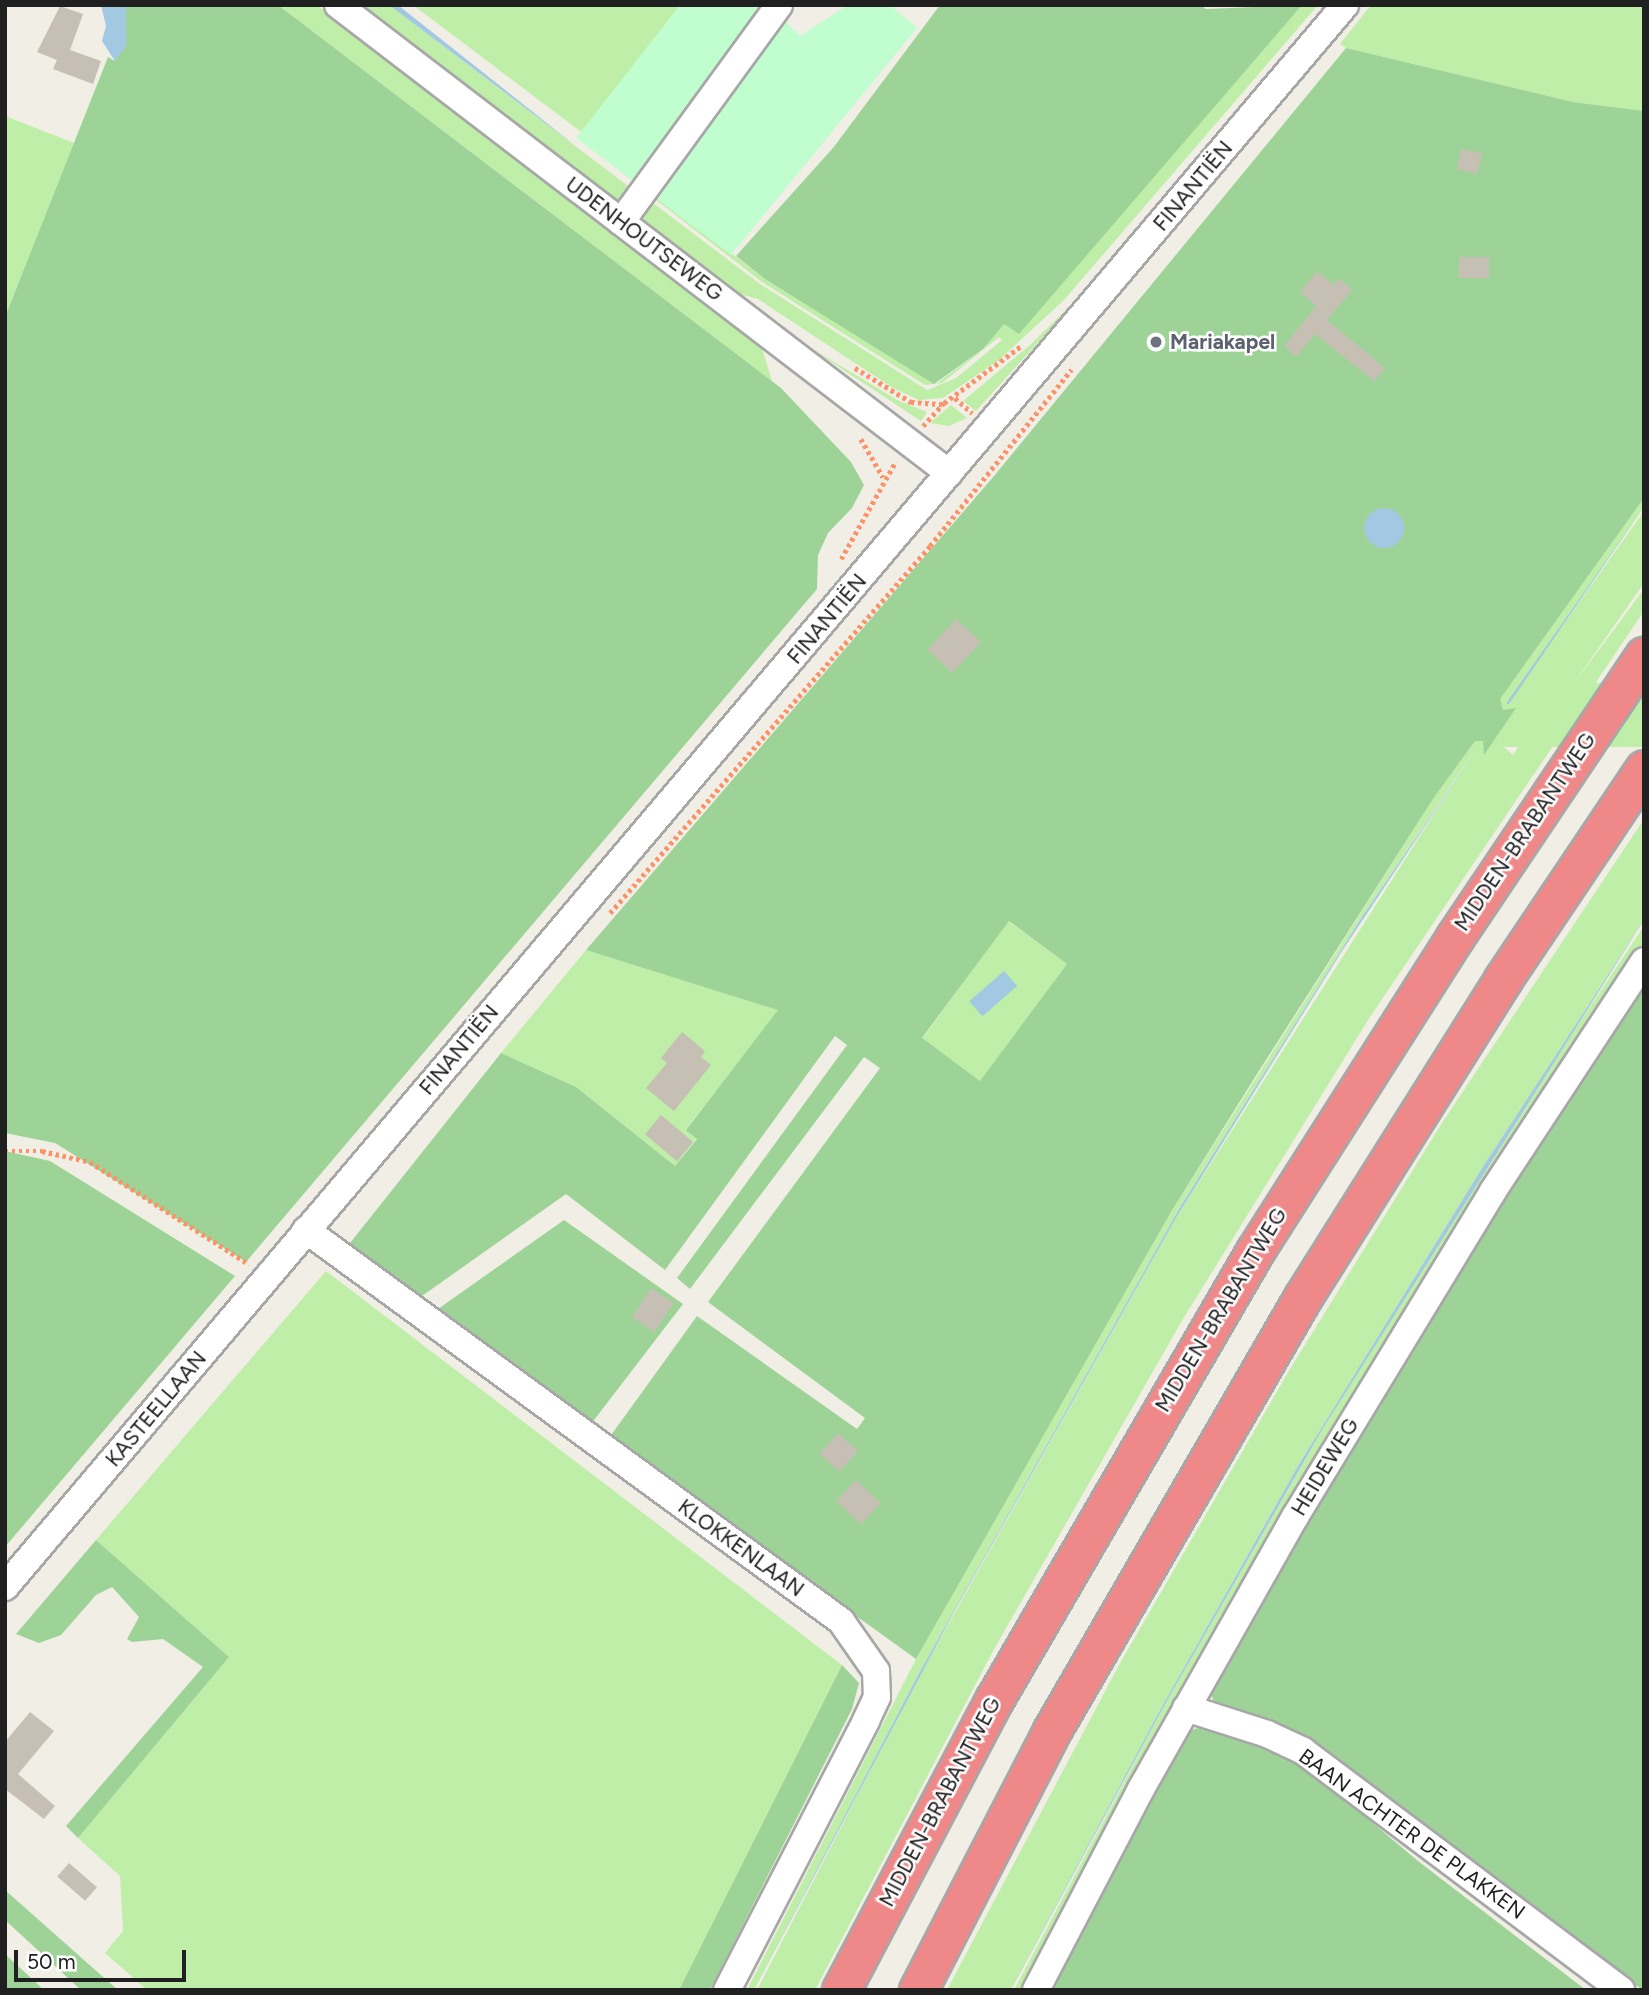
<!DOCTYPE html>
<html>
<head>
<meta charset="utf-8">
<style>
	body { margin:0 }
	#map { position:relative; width:1649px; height:1995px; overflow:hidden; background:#f1efe5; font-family:Figtree,sans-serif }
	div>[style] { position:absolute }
	.grass>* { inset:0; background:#beeea8; transform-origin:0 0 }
	.forest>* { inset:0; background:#9ed397 }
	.park>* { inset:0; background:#c0fdcf }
	.water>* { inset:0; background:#a3c9e2; transform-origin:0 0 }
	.round { border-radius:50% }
	.building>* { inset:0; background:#c6bfb4; transform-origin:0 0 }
	.path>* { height:4.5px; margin-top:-2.25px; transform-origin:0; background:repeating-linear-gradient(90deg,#ff9168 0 3.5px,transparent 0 7px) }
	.roads { filter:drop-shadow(2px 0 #a7a7a7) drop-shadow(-2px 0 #a7a7a7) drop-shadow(0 2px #a7a7a7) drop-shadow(0 -2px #a7a7a7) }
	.minor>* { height:26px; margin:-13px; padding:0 13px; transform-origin:13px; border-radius:13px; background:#fff }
	.highway>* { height:37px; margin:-18.5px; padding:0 18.5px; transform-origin:18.5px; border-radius:18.5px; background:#ee8889 }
	.dots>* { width:19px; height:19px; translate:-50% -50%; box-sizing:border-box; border:4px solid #fff; border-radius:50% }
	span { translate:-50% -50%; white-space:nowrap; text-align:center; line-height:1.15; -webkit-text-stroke:5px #fff; paint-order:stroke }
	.street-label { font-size:21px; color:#202020 }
	.worship-label { font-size:21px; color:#5b616d; font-weight:700 }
	.left { translate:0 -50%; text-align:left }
	.frame { position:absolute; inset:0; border:7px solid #202020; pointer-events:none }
	.scale { position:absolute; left:14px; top:1950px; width:172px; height:32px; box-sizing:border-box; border:4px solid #202020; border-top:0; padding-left:9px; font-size:21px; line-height:24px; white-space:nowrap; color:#202020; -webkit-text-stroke:5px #fff; paint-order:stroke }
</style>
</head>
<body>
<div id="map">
	<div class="grass">
		<i style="clip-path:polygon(278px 5px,317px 5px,761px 345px,772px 381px)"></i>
		<i style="clip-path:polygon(357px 5px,389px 5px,628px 186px,632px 182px,641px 188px,631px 201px,617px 203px)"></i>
		<i style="clip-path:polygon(413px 5px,684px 5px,584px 134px)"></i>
		<i style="clip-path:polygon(evenodd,1302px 5px,1318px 5px,1064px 300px,999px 360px,943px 398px,919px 400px,893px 388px,758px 299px,736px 293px,643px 223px,641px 215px,649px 195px,657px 197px,765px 279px,936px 384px,983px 349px,1004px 323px,1019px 333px,1302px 5px,655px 199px,762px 282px,925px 385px,942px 383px,999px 337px,1002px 340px,956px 378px,927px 390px,760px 284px,653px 203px,655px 199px)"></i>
		<i style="clip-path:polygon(1371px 5px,1644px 5px,1644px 111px,1573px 102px,1346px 48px,1340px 44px)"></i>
		<i style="clip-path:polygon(5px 116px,74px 143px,5px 317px)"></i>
		<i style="clip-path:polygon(1077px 299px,976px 411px,963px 401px,1030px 345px)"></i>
		<i style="clip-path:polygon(801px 342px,899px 401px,927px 412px,921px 421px)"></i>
		<i style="clip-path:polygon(951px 405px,967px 418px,949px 426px,930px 423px)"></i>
		<i style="clip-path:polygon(evenodd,1644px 498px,1644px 507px,1507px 704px,1644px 511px,1644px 583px,1572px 686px,1644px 589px,1644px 611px,1370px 1017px,1183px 1319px,993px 1651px,815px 1990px,757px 1990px,916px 1682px,1176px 1218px,1478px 745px,1362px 917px,1179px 1209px,918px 1675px,754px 1990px,747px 1990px,916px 1659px,1171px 1212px,1433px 799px,1475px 741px,1483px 741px,1486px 751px,1514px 711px,1500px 708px,1500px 699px,1644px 498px,1512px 722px,1529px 730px,1513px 755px,1499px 743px,1500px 733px,1512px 722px)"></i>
		<i style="left:1644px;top:683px;width:64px;height:638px;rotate:90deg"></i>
		<i style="clip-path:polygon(1644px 819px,1644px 920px,1484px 1165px,1298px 1466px,1159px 1712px,1011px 1990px,947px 1990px,1119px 1665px,1290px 1369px,1442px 1123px)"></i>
		<i style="left:1008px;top:921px;width:73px;height:146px;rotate:36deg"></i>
		<i style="clip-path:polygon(1644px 926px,1644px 945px,1026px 1990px,1014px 1990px,1168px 1699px,1322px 1430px,1527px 1101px)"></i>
		<i style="clip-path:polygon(586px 950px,779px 1010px,686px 1129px,697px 1138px,675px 1166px,576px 1087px,501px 1053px)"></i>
		<i style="clip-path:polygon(326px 1271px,842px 1665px,679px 1990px,147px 1990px,105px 1953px,123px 1931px,120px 1876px,78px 1838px,229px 1657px,96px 1540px)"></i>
	</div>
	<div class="forest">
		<i style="clip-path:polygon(126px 5px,278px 5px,781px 388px,851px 462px,864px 485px,852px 508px,828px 533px,818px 555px,817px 589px,246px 1262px,55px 1143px,5px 1133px,5px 317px,108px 57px,115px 61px,126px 36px)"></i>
		<i style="clip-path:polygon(940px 5px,1200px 5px,1206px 9px,1302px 5px,1019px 334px,1004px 324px,983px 349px,934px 384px,765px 279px,736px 256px,833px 148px)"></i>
		<i style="clip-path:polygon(evenodd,1346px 48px,1573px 102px,1644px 111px,1644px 498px,1500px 699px,1503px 710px,1516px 708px,1484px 755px,1483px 741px,1475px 741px,1433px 799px,1257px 1074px,1171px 1212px,916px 1659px,609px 1438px,697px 1316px,857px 1429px,865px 1418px,708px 1302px,880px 1068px,864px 1057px,690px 1289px,677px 1278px,847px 1045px,835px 1036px,665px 1270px,566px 1194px,422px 1296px,350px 1243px,501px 1053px,576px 1087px,675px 1166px,697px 1139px,686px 1130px,778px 1010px,586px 950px,994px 476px,1346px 48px,1009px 921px,1067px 964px,980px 1081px,922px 1038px,1009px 921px)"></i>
		<i style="clip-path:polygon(1644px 976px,1644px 1990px,1603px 1966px,1352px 1769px,1287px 1732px,1215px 1704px,1209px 1690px,1392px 1370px)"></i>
		<i style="clip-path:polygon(5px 1151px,50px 1161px,235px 1276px,5px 1547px)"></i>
		<i style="clip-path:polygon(564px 1220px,683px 1304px,591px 1424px,438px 1309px)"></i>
		<i style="clip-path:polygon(96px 1540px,229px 1657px,78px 1838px,66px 1826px,203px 1667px,163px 1639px,132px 1642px,127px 1639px,139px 1617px,112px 1587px,96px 1595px,61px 1635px,39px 1643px,16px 1634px)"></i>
		<i style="clip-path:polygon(842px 1665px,859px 1683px,852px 1709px,710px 1990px,679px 1990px)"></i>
		<i style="clip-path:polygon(1198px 1728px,1253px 1741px,1305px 1766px,1418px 1861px,1586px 1990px,1045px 1990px,1184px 1732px)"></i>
		<i style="clip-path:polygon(5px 1890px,93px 1968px,118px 1990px,81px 1990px,5px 1920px)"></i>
		<i style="clip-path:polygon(5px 1954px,44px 1990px,5px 1990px)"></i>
	</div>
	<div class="park">
		<i style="clip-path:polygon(680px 5px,775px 5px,773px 9px,800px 36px,848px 5px,890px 5px,917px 28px,731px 255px,576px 138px)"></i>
	</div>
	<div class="water">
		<i style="clip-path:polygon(101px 5px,126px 5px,126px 46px,115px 61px,102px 41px,106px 26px)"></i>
		<i style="clip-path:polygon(389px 5px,398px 5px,577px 147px,434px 39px)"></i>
		<i style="clip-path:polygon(1644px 507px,1509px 704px,1507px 704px,1507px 702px)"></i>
		<i class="round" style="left:1364px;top:508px;width:40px;height:40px"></i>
		<i style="clip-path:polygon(1479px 745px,1342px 951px,1176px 1218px,953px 1614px,754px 1990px,918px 1675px,1179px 1209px,1362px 917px)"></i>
		<i style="clip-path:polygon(1644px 920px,1322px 1430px,1168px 1699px,1011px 1990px,1159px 1712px,1298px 1466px,1484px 1165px)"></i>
		<i style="left:1004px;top:971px;width:20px;height:46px;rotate:49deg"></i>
	</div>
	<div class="building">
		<i style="clip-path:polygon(60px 6px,83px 14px,70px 50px,101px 61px,93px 84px,53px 69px,57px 60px,37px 52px)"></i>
		<i style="left:1461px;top:149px;width:21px;height:21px;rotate:11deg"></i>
		<i style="left:1459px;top:257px;width:30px;height:21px"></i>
		<i style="clip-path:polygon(1317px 271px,1334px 285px,1339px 278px,1352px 290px,1327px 320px,1385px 368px,1374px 381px,1315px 334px,1296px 357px,1284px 346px,1316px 306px,1300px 292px)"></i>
		<i style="left:956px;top:619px;width:34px;height:42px;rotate:43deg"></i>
		<i style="clip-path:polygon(682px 1032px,705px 1051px,701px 1057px,711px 1065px,674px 1111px,646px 1088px,667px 1063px,661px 1058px)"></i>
		<i style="left:661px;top:1115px;width:42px;height:25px;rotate:40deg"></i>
		<i style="left:651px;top:1288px;width:27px;height:35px;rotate:33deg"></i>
		<i style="left:838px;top:1433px;width:27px;height:28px;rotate:42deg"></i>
		<i style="left:856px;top:1480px;width:34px;height:29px;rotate:43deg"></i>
		<i style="clip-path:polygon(30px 1712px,54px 1731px,18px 1774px,55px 1806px,44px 1819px,5px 1789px,5px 1742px)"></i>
		<i style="left:69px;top:1863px;width:37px;height:18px;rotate:41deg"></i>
	</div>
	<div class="path">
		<i style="left:855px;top:368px;width:66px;rotate:31.3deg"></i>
		<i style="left:911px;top:402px;width:31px;rotate:4deg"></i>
		<i style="left:955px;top:398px;width:23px;rotate:41deg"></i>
		<i style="left:923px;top:426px;width:31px;rotate:-48deg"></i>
		<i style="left:944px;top:403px;width:96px;rotate:-36.5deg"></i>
		<i style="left:861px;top:439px;width:44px;rotate:59.9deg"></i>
		<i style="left:841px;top:559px;width:112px;rotate:-60.7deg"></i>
		<i style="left:610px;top:913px;width:487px;rotate:-48.9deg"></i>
		<i style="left:930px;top:546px;width:226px;rotate:-51.3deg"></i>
		<i style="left:5px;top:1151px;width:37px"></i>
		<i style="left:42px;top:1151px;width:49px;rotate:12.9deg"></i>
		<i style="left:90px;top:1162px;width:189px;rotate:32.7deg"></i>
	</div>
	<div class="roads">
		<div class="minor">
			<i style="left:338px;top:5px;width:770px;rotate:37.45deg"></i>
			<i style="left:621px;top:222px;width:268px;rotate:-53.9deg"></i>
			<i style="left:306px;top:1230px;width:663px;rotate:36.16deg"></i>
			<i style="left:841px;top:1621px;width:61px;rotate:55deg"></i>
			<i style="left:876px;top:1671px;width:26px;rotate:88deg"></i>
			<i style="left:877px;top:1697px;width:26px;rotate:115deg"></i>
			<i style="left:866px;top:1721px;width:303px;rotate:117.3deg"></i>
			<i style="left:5px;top:1587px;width:2073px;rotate:-49.73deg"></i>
			<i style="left:1186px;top:1708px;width:85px;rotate:17.8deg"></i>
			<i style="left:1267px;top:1734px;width:40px;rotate:25deg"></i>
			<i style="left:1303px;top:1751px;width:398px;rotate:36.9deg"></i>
			<i style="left:1036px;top:1990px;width:227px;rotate:-62.4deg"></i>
			<i style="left:1141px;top:1789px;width:313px;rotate:-60.5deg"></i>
			<i style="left:1295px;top:1517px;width:381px;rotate:-58.7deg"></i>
			<i style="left:1493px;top:1191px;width:275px;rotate:-56.7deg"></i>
		</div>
		<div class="highway">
			<i style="left:841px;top:1990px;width:328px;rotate:-62.2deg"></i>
			<i style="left:994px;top:1700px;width:519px;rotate:-59.83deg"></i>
			<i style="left:1255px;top:1251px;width:372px;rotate:-57.5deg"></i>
			<i style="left:1455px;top:937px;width:339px;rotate:-56.1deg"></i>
			<i style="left:918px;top:1990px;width:290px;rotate:-62.7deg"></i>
			<i style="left:1051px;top:1732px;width:503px;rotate:-59.92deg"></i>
			<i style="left:1303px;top:1297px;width:376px;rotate:-57.8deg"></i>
			<i style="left:1503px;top:979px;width:253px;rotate:-56.1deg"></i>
		</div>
	</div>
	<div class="dots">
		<i style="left:1156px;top:342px;background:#6b7280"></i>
	</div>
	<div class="street-label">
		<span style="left:1193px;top:186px;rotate:-50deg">FINANTIËN</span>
		<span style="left:644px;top:239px;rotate:37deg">UDENHOUTSEWEG</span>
		<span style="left:827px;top:619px;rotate:-50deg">FINANTIËN</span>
		<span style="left:1525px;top:832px;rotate:-56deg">MIDDEN-BRABANTWEG</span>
		<span style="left:459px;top:1050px;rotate:-50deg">FINANTIËN</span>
		<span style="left:1221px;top:1310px;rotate:-59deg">MIDDEN-BRABANTWEG</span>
		<span style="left:156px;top:1409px;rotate:-50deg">KASTEELLAAN</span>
		<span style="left:1325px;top:1467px;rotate:-59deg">HEIDEWEG</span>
		<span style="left:741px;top:1548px;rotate:36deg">KLOKKENLAAN</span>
		<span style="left:940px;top:1802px;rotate:-62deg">MIDDEN-BRABANTWEG</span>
		<span style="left:1412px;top:1834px;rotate:36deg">BAAN ACHTER DE PLAKKEN</span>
	</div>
	<div class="worship-label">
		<span class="left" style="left:1170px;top:342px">Mariakapel</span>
	</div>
	<div class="frame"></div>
	<div class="scale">50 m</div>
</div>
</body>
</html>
